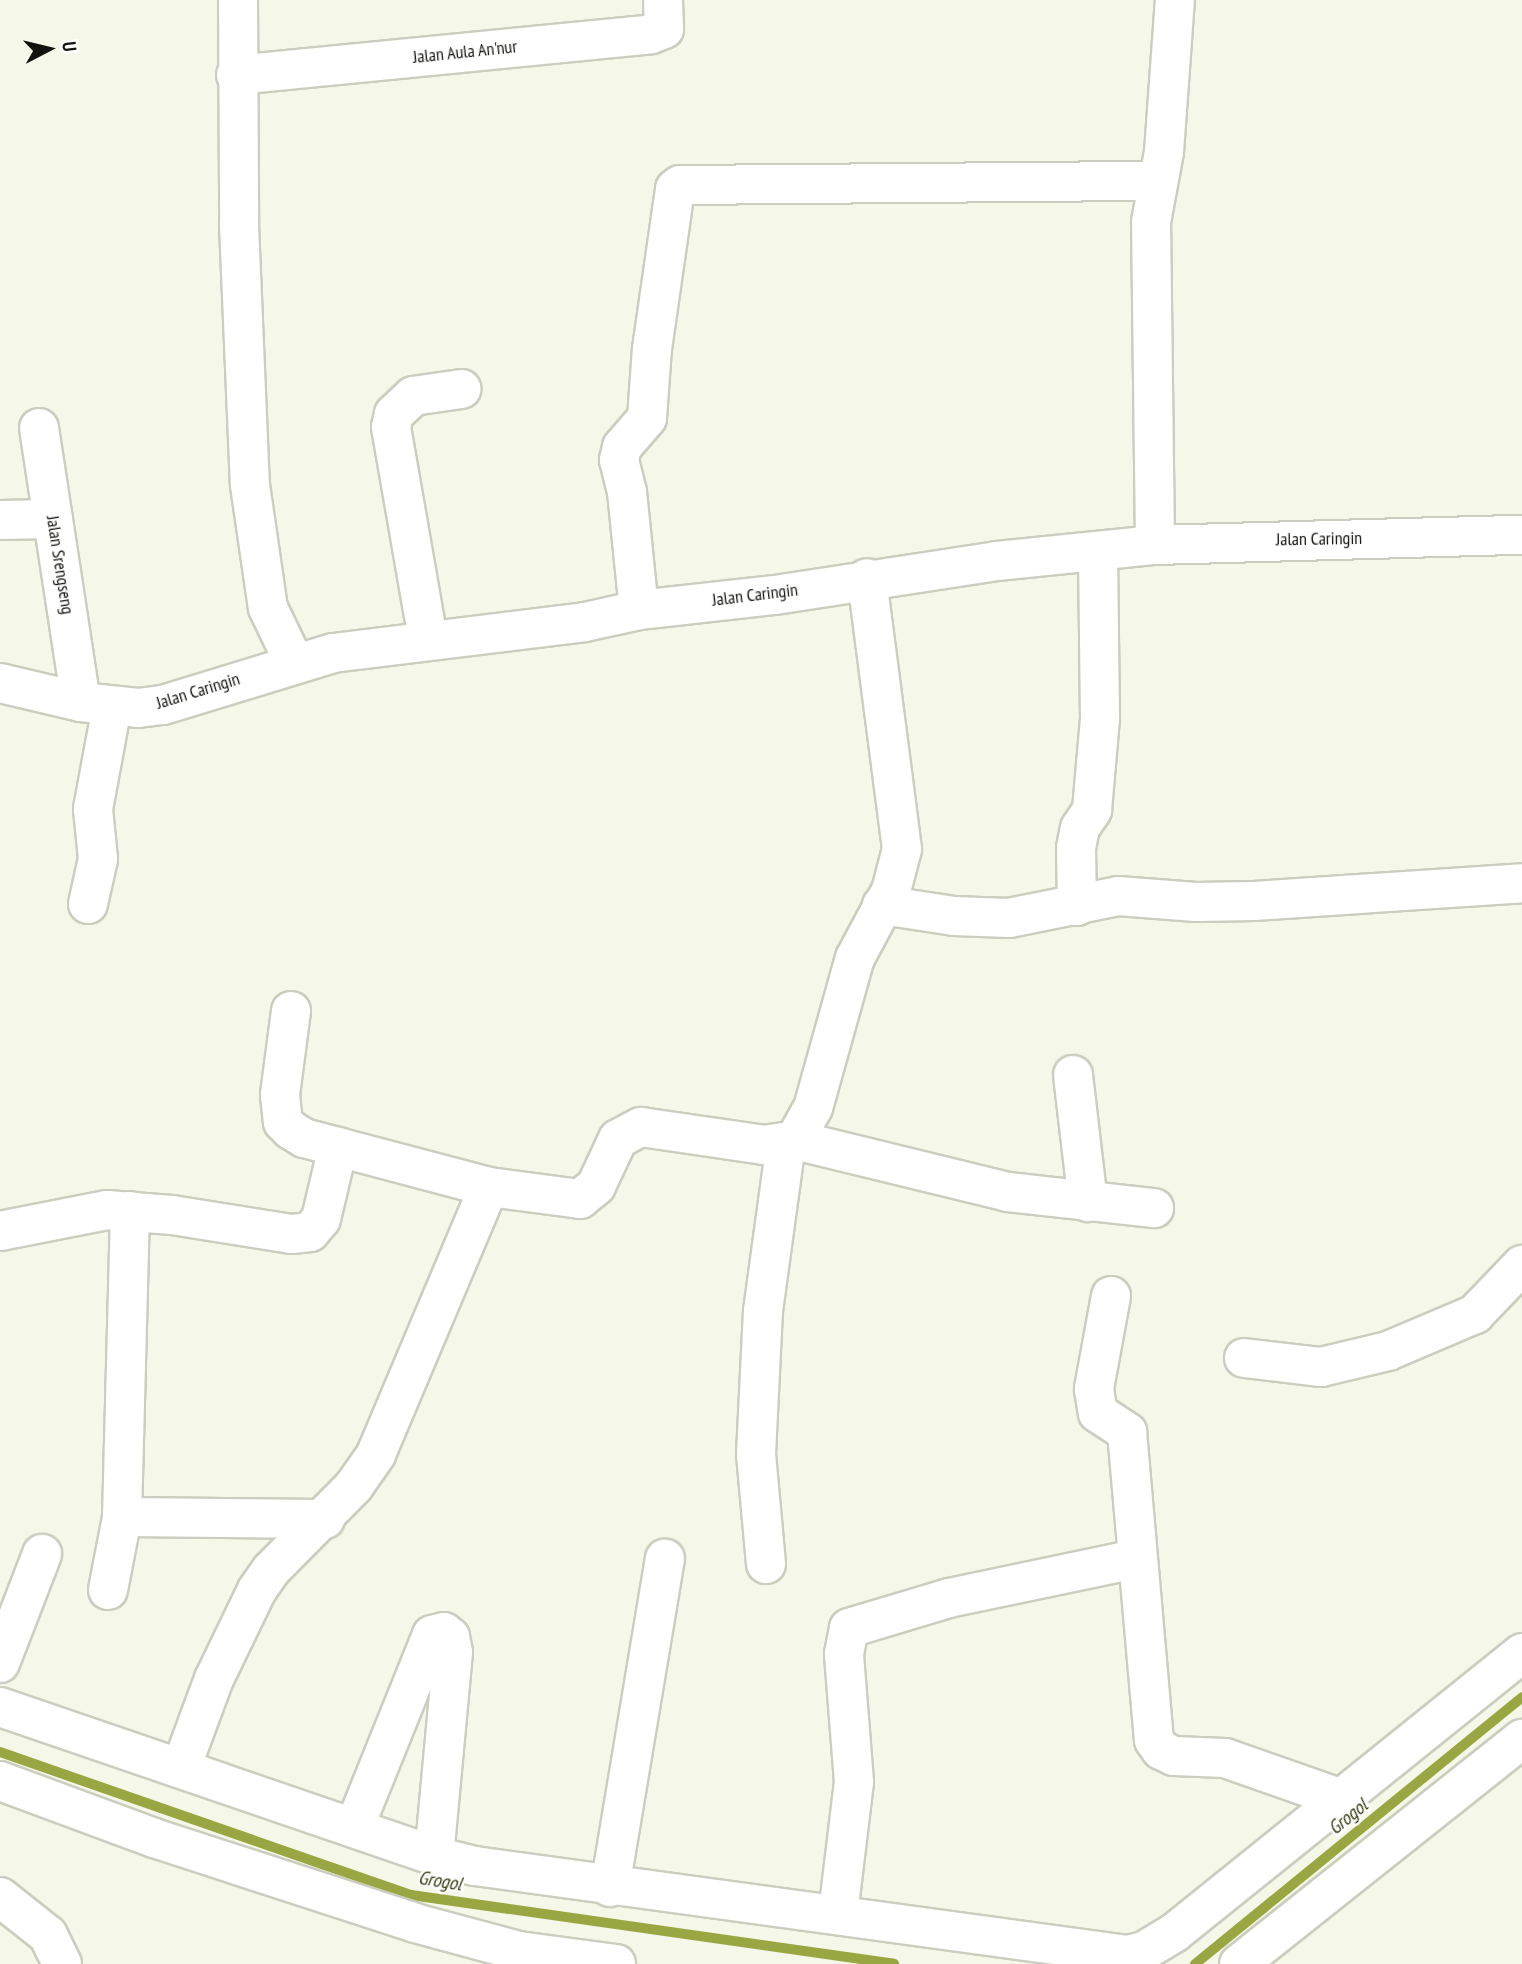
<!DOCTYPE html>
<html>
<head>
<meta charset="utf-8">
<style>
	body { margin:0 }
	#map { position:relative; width:1522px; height:1964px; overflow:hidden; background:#f5f8e8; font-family:"PT Sans Narrow",sans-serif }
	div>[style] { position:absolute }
	.stream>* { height:10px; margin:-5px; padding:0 5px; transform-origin:5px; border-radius:5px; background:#9aa641 }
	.roads { filter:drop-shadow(2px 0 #cbcebe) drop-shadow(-2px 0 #cbcebe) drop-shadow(0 2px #cbcebe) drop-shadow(0 -2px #cbcebe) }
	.minor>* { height:38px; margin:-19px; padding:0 19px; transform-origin:19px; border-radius:19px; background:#fff }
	span { translate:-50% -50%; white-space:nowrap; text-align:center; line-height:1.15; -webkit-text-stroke:5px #fff; paint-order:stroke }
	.street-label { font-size:18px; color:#12130e }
	.water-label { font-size:19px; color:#33380d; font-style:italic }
	.north { position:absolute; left:14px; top:14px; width:70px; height:70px; -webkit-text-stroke:5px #fff; paint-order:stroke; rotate:83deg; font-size:19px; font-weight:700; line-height:28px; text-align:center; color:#12130e }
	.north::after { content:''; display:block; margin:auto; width:24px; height:32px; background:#12130e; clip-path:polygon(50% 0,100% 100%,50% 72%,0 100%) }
</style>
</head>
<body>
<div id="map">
	<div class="stream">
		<i style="left:0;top:1752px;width:435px;rotate:19.2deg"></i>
		<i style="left:411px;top:1895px;width:488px;rotate:8.1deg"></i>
		<i style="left:1195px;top:1964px;width:422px;rotate:-39.2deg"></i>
	</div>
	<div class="roads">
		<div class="minor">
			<i style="left:238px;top:0;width:225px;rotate:89.7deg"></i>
			<i style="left:239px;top:225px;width:260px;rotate:87.6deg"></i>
			<i style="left:250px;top:485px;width:124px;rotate:81.7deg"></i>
			<i style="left:268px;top:608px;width:60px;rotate:64.3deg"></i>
			<i style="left:236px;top:75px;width:417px;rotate:-5.6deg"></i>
			<i style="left:651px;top:34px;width:14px;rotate:-21deg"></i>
			<i style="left:664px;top:29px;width:29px;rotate:-92deg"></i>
			<i style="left:39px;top:428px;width:277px;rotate:81.3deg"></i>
			<i style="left:0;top:520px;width:53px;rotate:-1.1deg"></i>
			<i style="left:1155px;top:545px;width:323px;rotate:-90.7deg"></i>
			<i style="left:1151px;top:222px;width:71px;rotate:-79.5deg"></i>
			<i style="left:1164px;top:152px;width:152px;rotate:-85.9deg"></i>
			<i style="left:639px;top:610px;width:119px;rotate:-95.8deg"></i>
			<i style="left:627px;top:492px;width:33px;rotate:-104deg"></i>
			<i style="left:619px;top:460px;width:13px;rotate:-77deg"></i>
			<i style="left:622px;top:447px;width:38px;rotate:-49deg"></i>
			<i style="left:647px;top:418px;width:69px;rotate:-85.9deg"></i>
			<i style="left:652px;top:349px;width:162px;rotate:-81.8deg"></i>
			<i style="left:675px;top:189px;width:6px;rotate:-39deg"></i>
			<i style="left:680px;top:185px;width:478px;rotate:-0.5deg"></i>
			<i style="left:428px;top:639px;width:215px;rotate:-99.9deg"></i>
			<i style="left:391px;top:427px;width:13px;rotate:-77deg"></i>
			<i style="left:394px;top:414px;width:26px;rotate:-43deg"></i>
			<i style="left:413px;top:396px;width:49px;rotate:-8.3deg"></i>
			<i style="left:0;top:683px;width:83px;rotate:13.2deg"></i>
			<i style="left:81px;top:702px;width:57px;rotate:6deg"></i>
			<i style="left:138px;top:708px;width:25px;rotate:-7deg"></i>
			<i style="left:163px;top:705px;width:178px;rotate:-17deg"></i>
			<i style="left:333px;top:653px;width:254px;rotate:-7deg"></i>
			<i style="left:585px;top:622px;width:55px;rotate:-12.5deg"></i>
			<i style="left:639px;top:610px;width:137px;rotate:-6.3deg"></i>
			<i style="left:775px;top:595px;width:225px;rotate:-8.7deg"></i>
			<i style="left:997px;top:561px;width:159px;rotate:-5.8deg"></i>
			<i style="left:1155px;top:545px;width:367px;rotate:-1.6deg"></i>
			<i style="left:88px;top:904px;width:46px;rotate:-77.5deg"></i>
			<i style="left:98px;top:859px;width:50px;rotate:-95.7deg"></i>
			<i style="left:93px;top:809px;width:105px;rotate:-79.5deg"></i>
			<i style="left:882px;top:905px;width:73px;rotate:8.7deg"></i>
			<i style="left:954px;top:916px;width:55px;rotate:2.1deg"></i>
			<i style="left:1009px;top:918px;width:111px;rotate:-11.4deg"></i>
			<i style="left:1118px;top:896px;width:78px;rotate:4.4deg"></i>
			<i style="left:1196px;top:902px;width:58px;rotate:-1deg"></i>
			<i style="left:1254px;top:901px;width:269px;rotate:-3.8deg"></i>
			<i style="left:1077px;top:906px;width:58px;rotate:-91deg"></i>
			<i style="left:1076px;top:848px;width:20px;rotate:-79deg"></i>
			<i style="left:1080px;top:828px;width:22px;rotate:-56deg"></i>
			<i style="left:1092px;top:810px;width:92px;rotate:-85deg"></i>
			<i style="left:1100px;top:718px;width:167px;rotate:-90.7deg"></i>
			<i style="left:291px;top:1011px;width:85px;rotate:97.5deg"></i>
			<i style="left:280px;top:1095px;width:27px;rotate:84deg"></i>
			<i style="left:283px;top:1122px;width:11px;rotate:45deg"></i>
			<i style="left:291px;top:1130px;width:15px;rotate:32deg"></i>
			<i style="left:304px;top:1138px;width:191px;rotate:14.8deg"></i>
			<i style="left:489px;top:1187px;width:92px;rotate:7.5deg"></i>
			<i style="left:580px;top:1199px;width:21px;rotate:-39deg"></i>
			<i style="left:596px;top:1186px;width:52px;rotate:-64.9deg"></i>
			<i style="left:618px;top:1139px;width:26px;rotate:-28deg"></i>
			<i style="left:641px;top:1127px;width:124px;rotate:8.3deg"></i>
			<i style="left:764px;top:1145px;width:31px;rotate:-9deg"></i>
			<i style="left:795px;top:1140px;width:37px;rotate:-61deg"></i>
			<i style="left:813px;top:1108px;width:156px;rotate:-74.4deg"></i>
			<i style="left:855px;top:958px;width:76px;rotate:-61.8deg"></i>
			<i style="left:891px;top:891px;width:43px;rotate:-75.3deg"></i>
			<i style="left:902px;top:849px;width:273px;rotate:-97.4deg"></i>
			<i style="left:1073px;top:1075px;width:128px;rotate:83.3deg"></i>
			<i style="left:795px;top:1140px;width:219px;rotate:13.7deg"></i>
			<i style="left:1008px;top:1192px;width:147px;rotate:6.3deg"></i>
			<i style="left:0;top:1231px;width:109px;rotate:-11.1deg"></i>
			<i style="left:107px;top:1210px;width:65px;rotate:4.4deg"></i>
			<i style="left:172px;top:1215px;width:121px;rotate:9deg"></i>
			<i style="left:292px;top:1234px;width:18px;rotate:-6deg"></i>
			<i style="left:310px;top:1232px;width:17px;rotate:-50deg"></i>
			<i style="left:321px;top:1219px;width:74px;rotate:-76.7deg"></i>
			<i style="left:1111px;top:1296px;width:95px;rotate:100.4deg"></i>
			<i style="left:1094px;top:1389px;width:24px;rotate:81deg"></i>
			<i style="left:1098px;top:1413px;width:35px;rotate:33deg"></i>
			<i style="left:1127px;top:1432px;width:309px;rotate:85deg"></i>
			<i style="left:1154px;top:1740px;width:12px;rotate:55deg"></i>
			<i style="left:1161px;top:1750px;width:14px;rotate:25deg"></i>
			<i style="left:1174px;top:1756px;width:51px;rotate:2.2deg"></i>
			<i style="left:1225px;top:1758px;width:127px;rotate:19.3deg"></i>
			<i style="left:1244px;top:1358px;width:78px;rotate:6.7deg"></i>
			<i style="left:1321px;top:1367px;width:69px;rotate:-13.4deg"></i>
			<i style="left:1388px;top:1351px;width:95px;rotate:-23deg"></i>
			<i style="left:1475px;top:1314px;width:68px;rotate:-46.2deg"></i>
			<i style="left:122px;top:1517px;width:203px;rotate:0.6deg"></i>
			<i style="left:766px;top:1564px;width:110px;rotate:-95.2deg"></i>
			<i style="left:756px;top:1454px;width:143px;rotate:-87.2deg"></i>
			<i style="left:763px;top:1311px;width:169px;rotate:-82.2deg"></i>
			<i style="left:108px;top:1590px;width:74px;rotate:-79.1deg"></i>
			<i style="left:122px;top:1517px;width:306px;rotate:-88.5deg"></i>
			<i style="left:0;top:1663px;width:117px;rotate:-68.9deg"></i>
			<i style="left:0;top:1707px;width:459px;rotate:18.9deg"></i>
			<i style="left:434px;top:1856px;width:42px;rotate:13.7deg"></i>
			<i style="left:475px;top:1866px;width:659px;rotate:7.76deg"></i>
			<i style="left:1128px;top:1955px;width:16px;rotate:-14deg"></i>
			<i style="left:1144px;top:1951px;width:35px;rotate:-31deg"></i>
			<i style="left:1174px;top:1933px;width:447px;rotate:-38.8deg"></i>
			<i style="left:181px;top:1768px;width:95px;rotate:-69.7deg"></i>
			<i style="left:214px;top:1679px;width:99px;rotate:-64.2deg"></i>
			<i style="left:257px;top:1590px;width:24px;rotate:-55deg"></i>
			<i style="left:271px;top:1570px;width:118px;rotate:-45.3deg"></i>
			<i style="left:354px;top:1486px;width:39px;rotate:-55deg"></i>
			<i style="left:376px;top:1454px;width:290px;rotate:-67.1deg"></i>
			<i style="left:0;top:1781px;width:164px;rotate:20.3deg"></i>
			<i style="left:154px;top:1838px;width:274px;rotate:18deg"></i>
			<i style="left:415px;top:1923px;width:108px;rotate:15.1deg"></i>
			<i style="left:519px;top:1951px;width:98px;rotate:7.6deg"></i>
			<i style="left:354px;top:1828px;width:208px;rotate:-68deg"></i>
			<i style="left:432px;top:1635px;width:12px;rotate:-14deg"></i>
			<i style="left:444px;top:1632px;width:8px;rotate:40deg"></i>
			<i style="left:450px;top:1637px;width:15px;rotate:79deg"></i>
			<i style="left:453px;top:1652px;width:205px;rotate:95.3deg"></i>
			<i style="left:610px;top:1887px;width:333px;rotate:-80.5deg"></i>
			<i style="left:0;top:1897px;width:61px;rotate:38.4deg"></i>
			<i style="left:48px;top:1935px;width:32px;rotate:64deg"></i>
			<i style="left:838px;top:1914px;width:133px;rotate:-83.1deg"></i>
			<i style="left:854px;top:1782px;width:128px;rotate:-94.5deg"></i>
			<i style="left:844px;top:1654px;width:26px;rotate:-79deg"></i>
			<i style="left:849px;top:1628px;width:104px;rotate:-16.7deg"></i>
			<i style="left:949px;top:1598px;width:191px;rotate:-11.8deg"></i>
			<i style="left:1239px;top:1964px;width:362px;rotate:-38.5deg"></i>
		</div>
	</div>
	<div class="street-label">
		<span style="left:465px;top:52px;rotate:-6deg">Jalan Aula An'nur</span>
		<span style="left:1319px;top:539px;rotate:-1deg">Jalan Caringin</span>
		<span style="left:60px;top:565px;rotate:81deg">Jalan Srengseng</span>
		<span style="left:755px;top:595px;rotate:-7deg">Jalan Caringin</span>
		<span style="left:198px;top:691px;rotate:-17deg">Jalan Caringin</span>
	</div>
	<div class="water-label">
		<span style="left:1348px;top:1817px;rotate:-39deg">Grogol</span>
		<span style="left:440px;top:1881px;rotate:9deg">Grogol</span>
	</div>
	<div class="north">U</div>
</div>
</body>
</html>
